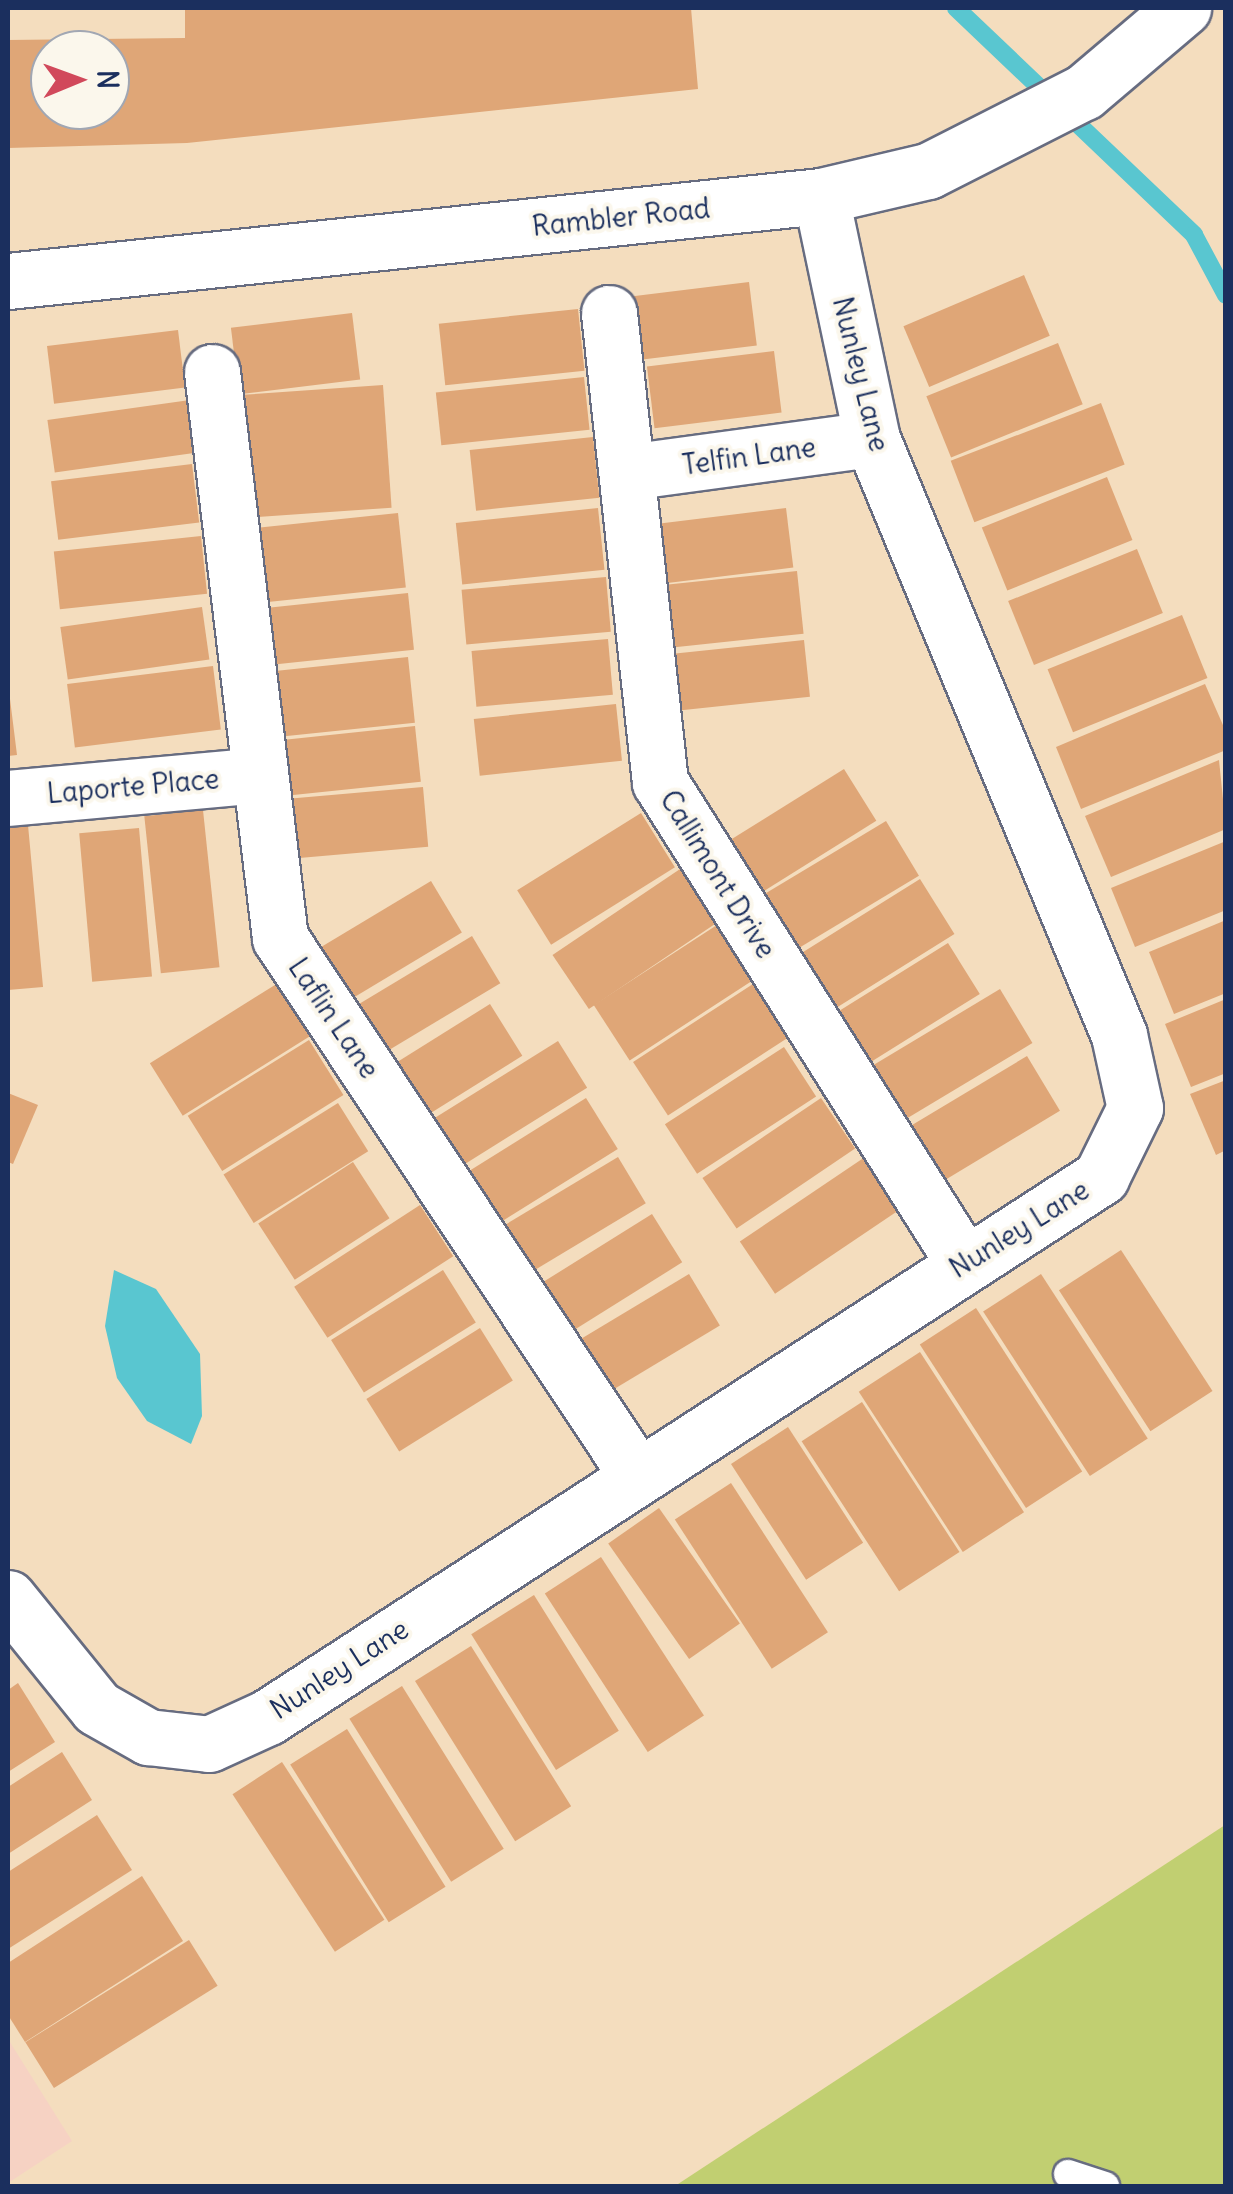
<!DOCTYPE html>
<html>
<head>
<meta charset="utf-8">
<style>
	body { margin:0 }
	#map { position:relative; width:1233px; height:2194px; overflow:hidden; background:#f4ddbe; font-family:Delius,sans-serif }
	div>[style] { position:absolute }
	.built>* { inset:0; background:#f6d2c3 }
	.green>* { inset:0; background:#c1cf71 }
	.water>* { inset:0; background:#59c6d0 }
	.stream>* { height:18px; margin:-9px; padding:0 9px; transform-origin:9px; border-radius:9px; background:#59c6d0 }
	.building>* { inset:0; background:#dfa677; transform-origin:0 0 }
	.roads { filter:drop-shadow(2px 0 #676c80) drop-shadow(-2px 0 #676c80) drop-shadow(0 2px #676c80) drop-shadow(0 -2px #676c80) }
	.lane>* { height:28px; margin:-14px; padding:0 14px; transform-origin:14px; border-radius:14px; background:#fff }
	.street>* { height:55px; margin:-27.5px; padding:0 27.5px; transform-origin:27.5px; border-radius:27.5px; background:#fff }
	span { translate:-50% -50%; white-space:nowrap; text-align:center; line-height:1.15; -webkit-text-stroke:8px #fbf7ec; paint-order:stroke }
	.street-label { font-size:28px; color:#1b2f5e }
	.frame { position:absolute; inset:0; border:10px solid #1b2f5e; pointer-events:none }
	.north { position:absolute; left:30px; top:30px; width:100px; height:100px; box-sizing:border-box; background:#fbf7ec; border:2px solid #a1a7b3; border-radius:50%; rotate:89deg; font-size:28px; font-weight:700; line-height:40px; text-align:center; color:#1b2f5e }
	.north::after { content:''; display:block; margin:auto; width:35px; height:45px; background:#d1495b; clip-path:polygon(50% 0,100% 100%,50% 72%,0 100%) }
</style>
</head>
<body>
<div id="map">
	<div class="built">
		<i style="clip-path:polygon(8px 2039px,72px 2141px,8px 2183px)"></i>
	</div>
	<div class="green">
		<i style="clip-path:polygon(1225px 1825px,1225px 2186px,675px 2186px)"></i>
	</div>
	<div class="water">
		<i style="clip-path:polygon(114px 1270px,156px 1289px,200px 1354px,202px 1416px,191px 1444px,147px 1421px,117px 1378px,105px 1326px)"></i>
	</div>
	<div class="stream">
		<i style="left:956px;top:8px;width:329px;rotate:43.6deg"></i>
		<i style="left:1194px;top:235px;width:68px;rotate:61.9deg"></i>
	</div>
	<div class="building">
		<i style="clip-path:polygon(evenodd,185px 8px,691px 8px,698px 89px,187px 143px,8px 148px,8px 40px,185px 38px,185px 8px,50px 50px,110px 50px,110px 110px,50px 110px,50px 50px)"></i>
		<i style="left:1024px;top:275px;width:66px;height:131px;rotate:67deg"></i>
		<i style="left:749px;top:282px;width:64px;height:117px;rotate:83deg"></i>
		<i style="left:578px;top:309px;width:62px;height:140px;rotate:84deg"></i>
		<i style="left:352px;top:313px;width:67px;height:122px;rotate:83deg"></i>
		<i style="left:178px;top:330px;width:58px;height:132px;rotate:83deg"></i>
		<i style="left:1058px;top:343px;width:66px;height:142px;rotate:68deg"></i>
		<i style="left:774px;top:351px;width:62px;height:128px;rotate:83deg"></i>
		<i style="left:584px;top:377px;width:53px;height:149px;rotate:84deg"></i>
		<i style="left:383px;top:385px;width:123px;height:144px;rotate:86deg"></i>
		<i style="left:190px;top:400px;width:53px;height:144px;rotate:82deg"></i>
		<i style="left:1101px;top:403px;width:66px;height:161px;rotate:69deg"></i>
		<i style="left:593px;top:437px;width:61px;height:124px;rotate:84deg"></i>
		<i style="left:192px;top:464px;width:59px;height:142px;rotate:83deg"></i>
		<i style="left:1107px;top:477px;width:68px;height:135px;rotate:68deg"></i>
		<i style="left:598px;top:508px;width:62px;height:143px;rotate:84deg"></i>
		<i style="left:786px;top:508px;width:60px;height:133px;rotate:83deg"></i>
		<i style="left:398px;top:513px;width:75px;height:141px;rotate:84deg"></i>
		<i style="left:201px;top:536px;width:58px;height:148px;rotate:84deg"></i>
		<i style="left:1137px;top:549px;width:69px;height:139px;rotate:68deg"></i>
		<i style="left:797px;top:571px;width:63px;height:139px;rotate:84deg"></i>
		<i style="left:606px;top:577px;width:55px;height:145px;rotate:85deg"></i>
		<i style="left:408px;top:593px;width:57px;height:143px;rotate:84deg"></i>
		<i style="left:202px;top:607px;width:53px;height:143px;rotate:82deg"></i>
		<i style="left:1182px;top:615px;width:68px;height:145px;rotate:68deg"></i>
		<i style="left:608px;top:639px;width:56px;height:137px;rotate:85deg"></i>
		<i style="left:804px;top:640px;width:57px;height:134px;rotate:84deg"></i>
		<i style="left:408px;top:657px;width:66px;height:136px;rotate:84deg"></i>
		<i style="left:213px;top:666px;width:64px;height:147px;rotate:83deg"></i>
		<i style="clip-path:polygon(1205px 684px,1226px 732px,1226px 750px,1081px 809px,1056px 747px)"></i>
		<i style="clip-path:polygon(10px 699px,17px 755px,8px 756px,8px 700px)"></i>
		<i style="left:616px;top:704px;width:57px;height:143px;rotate:84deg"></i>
		<i style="left:415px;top:726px;width:56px;height:138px;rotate:84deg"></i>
		<i style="clip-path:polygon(1219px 760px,1226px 829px,1111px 877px,1085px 816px)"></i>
		<i style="left:844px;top:769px;width:61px;height:137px;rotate:58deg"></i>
		<i style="left:423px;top:787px;width:60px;height:138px;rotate:85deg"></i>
		<i style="left:203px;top:810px;width:158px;height:59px;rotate:84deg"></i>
		<i style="left:641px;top:813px;width:64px;height:146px;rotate:58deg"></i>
		<i style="left:886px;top:821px;width:64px;height:145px;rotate:59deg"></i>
		<i style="clip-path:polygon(28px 825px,43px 987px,8px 990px,8px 827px)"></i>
		<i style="left:139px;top:828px;width:149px;height:60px;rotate:85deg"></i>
		<i style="clip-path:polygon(1226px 841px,1226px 910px,1135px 947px,1111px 888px)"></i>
		<i style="left:686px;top:865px;width:65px;height:161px;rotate:56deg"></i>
		<i style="left:920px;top:879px;width:65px;height:142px;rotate:58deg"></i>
		<i style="left:431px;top:881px;width:60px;height:134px;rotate:59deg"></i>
		<i style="clip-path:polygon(1226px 920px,1226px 993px,1174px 1014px,1149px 952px)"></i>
		<i style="left:717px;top:925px;width:66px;height:147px;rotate:57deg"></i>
		<i style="left:472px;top:936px;width:55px;height:142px;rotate:59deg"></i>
		<i style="left:948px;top:943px;width:60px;height:129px;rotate:58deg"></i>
		<i style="left:283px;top:980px;width:62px;height:157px;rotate:58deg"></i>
		<i style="left:753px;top:984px;width:64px;height:143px;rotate:57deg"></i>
		<i style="left:1000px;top:989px;width:63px;height:150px;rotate:59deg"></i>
		<i style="clip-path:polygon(1226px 999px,1226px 1073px,1191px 1087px,1165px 1024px)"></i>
		<i style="left:490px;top:1004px;width:61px;height:115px;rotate:58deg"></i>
		<i style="left:309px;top:1040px;width:65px;height:143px;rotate:58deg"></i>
		<i style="left:558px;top:1041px;width:55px;height:153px;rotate:58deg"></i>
		<i style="left:784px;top:1047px;width:59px;height:142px;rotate:57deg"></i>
		<i style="left:1027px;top:1056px;width:64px;height:136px;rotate:59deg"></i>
		<i style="clip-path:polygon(1226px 1080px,1226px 1150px,1216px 1155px,1190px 1094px)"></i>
		<i style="clip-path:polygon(8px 1093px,38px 1105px,13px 1164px,8px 1162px)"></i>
		<i style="left:586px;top:1098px;width:60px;height:143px;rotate:58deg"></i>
		<i style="left:821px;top:1098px;width:61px;height:143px;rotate:56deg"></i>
		<i style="left:338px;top:1103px;width:57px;height:135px;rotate:58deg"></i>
		<i style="left:618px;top:1157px;width:54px;height:138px;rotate:59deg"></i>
		<i style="left:865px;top:1157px;width:63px;height:151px;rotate:56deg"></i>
		<i style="left:353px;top:1162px;width:67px;height:113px;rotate:57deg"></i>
		<i style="left:420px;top:1205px;width:61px;height:150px;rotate:57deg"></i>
		<i style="left:652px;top:1214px;width:57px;height:135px;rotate:58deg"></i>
		<i style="left:1121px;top:1250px;width:168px;height:74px;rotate:57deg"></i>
		<i style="left:443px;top:1270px;width:62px;height:132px;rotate:58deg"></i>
		<i style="left:689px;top:1274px;width:60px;height:135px;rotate:59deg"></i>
		<i style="left:1041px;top:1274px;width:196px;height:69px;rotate:57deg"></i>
		<i style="left:976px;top:1308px;width:195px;height:67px;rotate:57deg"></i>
		<i style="left:480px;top:1328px;width:62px;height:134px;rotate:58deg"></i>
		<i style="left:920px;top:1352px;width:191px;height:73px;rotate:57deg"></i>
		<i style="left:862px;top:1402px;width:179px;height:72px;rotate:57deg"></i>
		<i style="left:788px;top:1427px;width:138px;height:68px;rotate:57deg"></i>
		<i style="left:731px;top:1483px;width:178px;height:67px;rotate:57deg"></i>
		<i style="left:659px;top:1508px;width:141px;height:62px;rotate:55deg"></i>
		<i style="left:601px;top:1557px;width:189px;height:67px;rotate:57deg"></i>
		<i style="left:534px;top:1595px;width:160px;height:74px;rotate:58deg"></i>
		<i style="left:471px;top:1646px;width:189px;height:66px;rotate:58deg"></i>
		<i style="clip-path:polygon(18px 1683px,55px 1742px,8px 1772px,8px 1690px)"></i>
		<i style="left:402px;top:1686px;width:192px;height:62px;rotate:58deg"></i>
		<i style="left:347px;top:1729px;width:186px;height:67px;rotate:58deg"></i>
		<i style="clip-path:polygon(62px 1752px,92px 1800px,8px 1854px,8px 1787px)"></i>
		<i style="left:282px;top:1762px;width:188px;height:59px;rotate:57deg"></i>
		<i style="clip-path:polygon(97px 1815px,132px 1870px,8px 1949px,8px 1872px)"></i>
		<i style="clip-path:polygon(142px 1876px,183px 1941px,25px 2042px,8px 2015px,8px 1963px)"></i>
		<i style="left:189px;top:1940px;width:54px;height:193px;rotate:58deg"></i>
	</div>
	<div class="roads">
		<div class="lane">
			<i style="left:1068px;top:2174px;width:39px;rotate:18deg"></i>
		</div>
		<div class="street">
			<i style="left:8px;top:281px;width:817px;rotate:-5.97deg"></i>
			<i style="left:821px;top:196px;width:110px;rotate:-13.2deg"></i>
			<i style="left:928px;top:171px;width:175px;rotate:-26.9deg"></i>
			<i style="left:1084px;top:92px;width:130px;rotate:-40.3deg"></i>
			<i style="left:609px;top:313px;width:472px;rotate:83.8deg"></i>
			<i style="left:660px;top:782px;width:569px;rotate:57.71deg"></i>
			<i style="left:212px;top:372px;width:570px;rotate:83.15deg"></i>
			<i style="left:280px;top:938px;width:643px;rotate:56.41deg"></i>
			<i style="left:627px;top:472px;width:247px;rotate:-7.7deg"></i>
			<i style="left:8px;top:798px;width:252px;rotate:-5.2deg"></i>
			<i style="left:8px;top:1598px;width:141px;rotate:51deg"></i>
			<i style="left:97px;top:1708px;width:59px;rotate:29.6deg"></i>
			<i style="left:148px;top:1737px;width:61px;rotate:6.5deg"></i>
			<i style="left:209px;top:1744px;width:65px;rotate:-24.6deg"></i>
			<i style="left:268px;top:1717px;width:993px;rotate:-32.95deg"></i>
			<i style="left:1101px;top:1177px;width:77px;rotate:-63.8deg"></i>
			<i style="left:1135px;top:1108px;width:75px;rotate:-102.4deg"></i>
			<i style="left:1119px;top:1035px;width:645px;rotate:-112.51deg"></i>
			<i style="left:872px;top:439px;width:248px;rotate:-101.9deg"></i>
		</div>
	</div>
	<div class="street-label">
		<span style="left:621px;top:217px;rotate:-6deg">Rambler Road</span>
		<span style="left:861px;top:374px;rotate:76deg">Nunley Lane</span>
		<span style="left:749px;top:456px;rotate:-8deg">Telfin Lane</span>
		<span style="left:133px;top:786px;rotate:-5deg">Laporte Place</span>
		<span style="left:718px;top:874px;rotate:58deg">Callimont Drive</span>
		<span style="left:334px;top:1018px;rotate:56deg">Laflin Lane</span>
		<span style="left:1019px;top:1229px;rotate:-32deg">Nunley Lane</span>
		<span style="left:339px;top:1669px;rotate:-33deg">Nunley Lane</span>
	</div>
	<div class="frame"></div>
	<div class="north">N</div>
</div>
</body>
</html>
